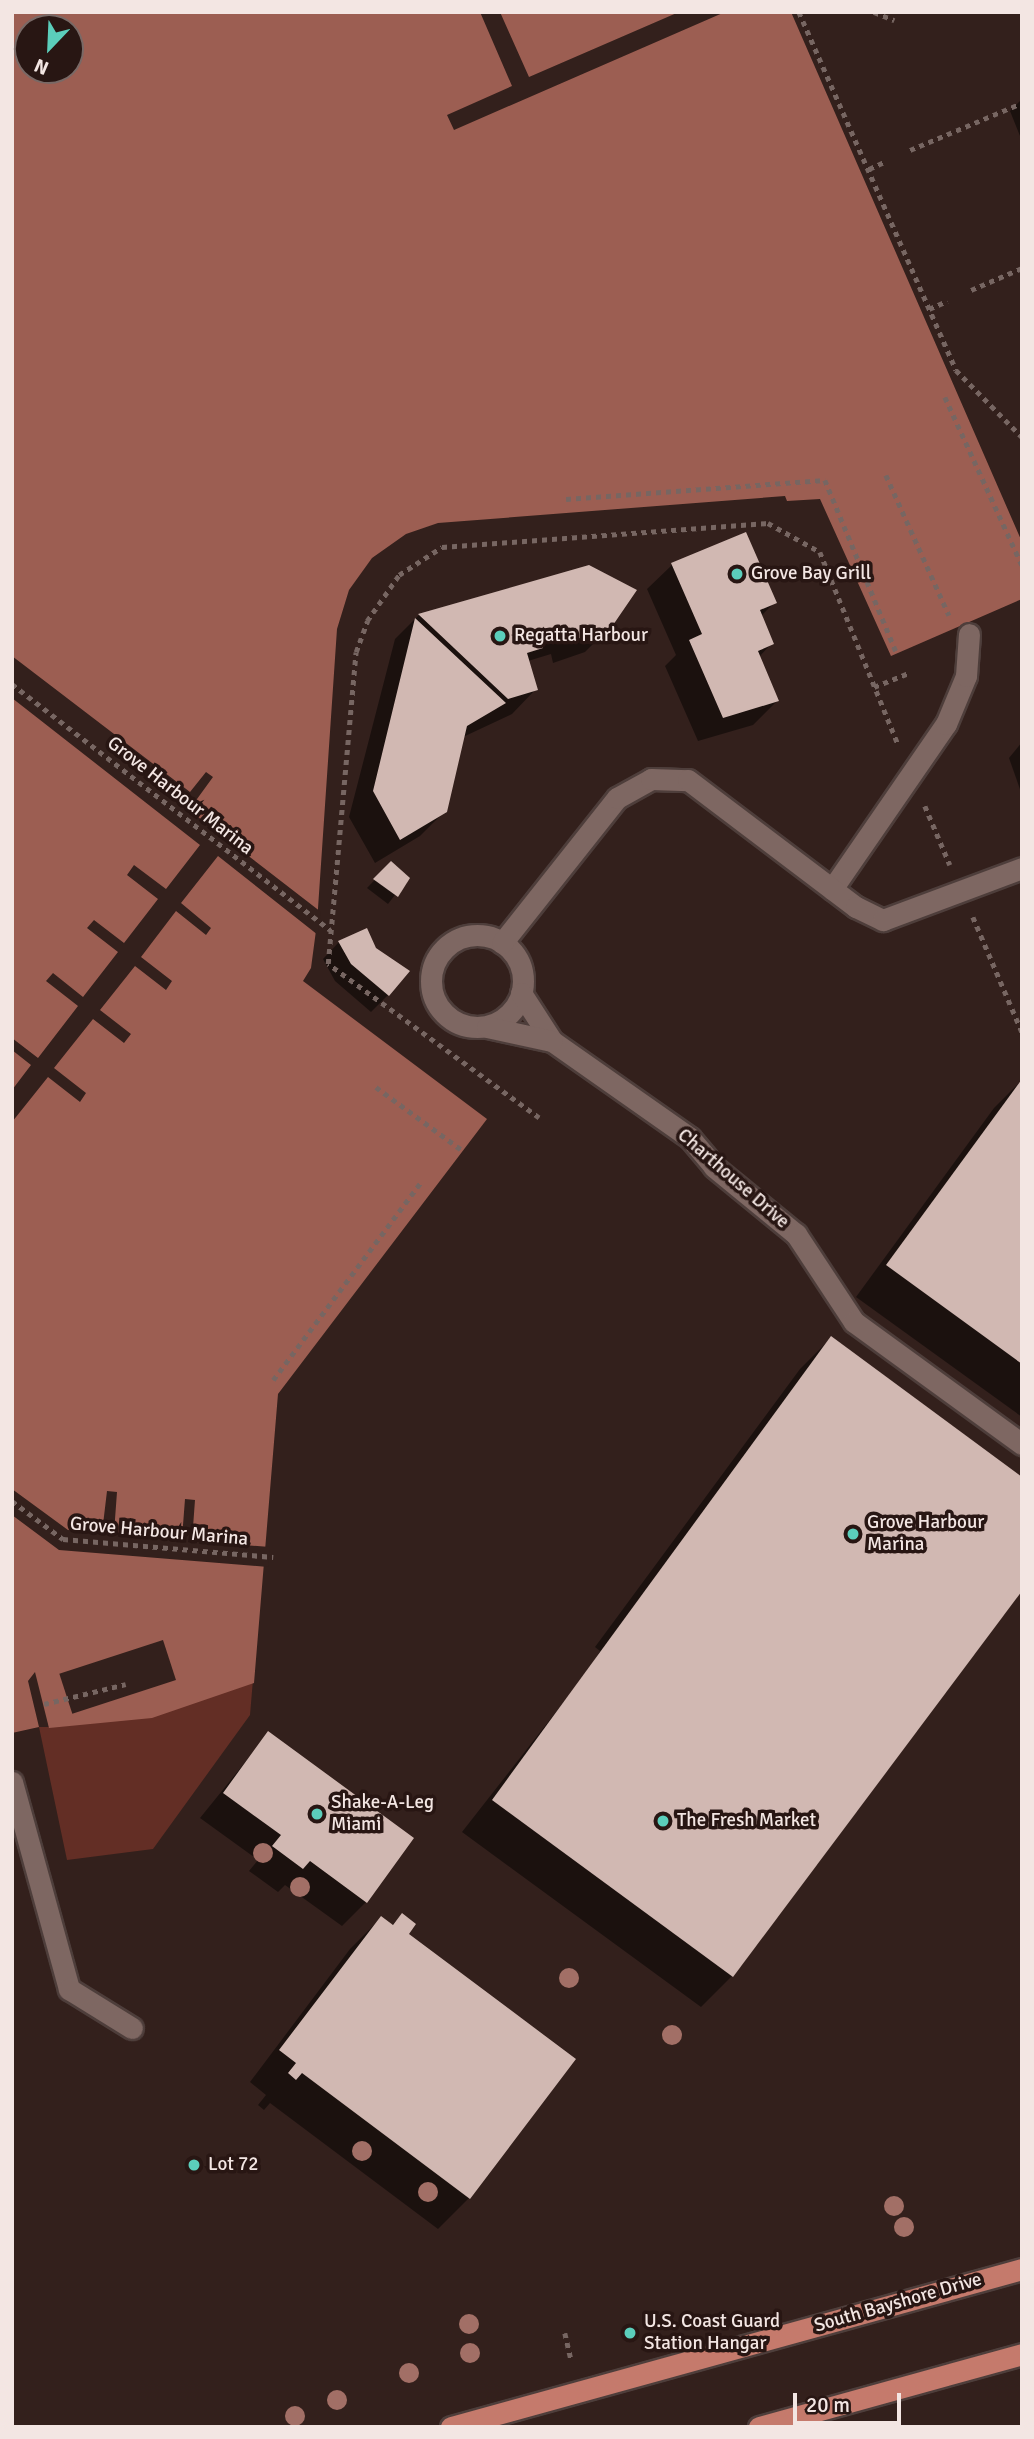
<!DOCTYPE html>
<html>
<head>
<meta charset="utf-8">
<style>
	body { margin:0 }
	#map { position:relative; width:1034px; height:2439px; overflow:hidden; background:#33201c; font-family:Signika,sans-serif }
	div>[style] { position:absolute }
	.green>* { inset:0; background:#632e25 }
	.water>* { inset:0; background:#9c5e52 }
	.pier>* { inset:0; background:#33201c; transform-origin:0 0 }
	.shadow>* { inset:0; background:#0007 }
	.building>* { inset:0; background:#d1b8b2 }
	.path>* { height:4.5px; margin-top:-2.25px; transform-origin:0; background:repeating-linear-gradient(90deg,#776662 0 5px,transparent 0 10px) }
	.roads { filter:drop-shadow(2px 0 #4e3e3b) drop-shadow(-2px 0 #4e3e3b) drop-shadow(0 2px #4e3e3b) drop-shadow(0 -2px #4e3e3b) }
	.minor>* { height:21px; margin:-10.5px; padding:0 10.5px; transform-origin:10.5px; border-radius:10.5px; background:#7e6762 }
	.minor>.ring { margin:-10.5px; padding:0; box-sizing:content-box; background:none; border:21px solid #7e6762; border-radius:50% }
	.major>* { height:21px; margin:-10.5px; padding:0 10.5px; transform-origin:10.5px; border-radius:10.5px; background:#c57a6c }
	.trees>* { width:20px; height:20px; margin:-10px; border-radius:50%; background:#a26f66 }
	.dots>* { width:19px; height:19px; translate:-50% -50%; box-sizing:border-box; border:4px solid #281613; border-radius:50% }
	span { translate:-50% -50%; white-space:nowrap; text-align:center; line-height:1.15; -webkit-text-stroke:7px #281613; paint-order:stroke }
	.poi-label { font-size:19px; color:#f3e6e3 }
	.left { translate:0 -50%; text-align:left }
	.street-label { font-size:19px; color:#f3e6e3 }
	.frame { position:absolute; inset:0; border:14px solid #f3e6e3; pointer-events:none }
	.north { position:absolute; left:14px; top:14px; width:70px; height:70px; box-sizing:border-box; background:#281613; border:2px solid #796966; border-radius:50%; rotate:203deg; font-size:19px; font-weight:700; line-height:28px; text-align:center; color:#f3e6e3 }
	.north::after { content:''; display:block; margin:auto; width:24px; height:32px; background:#5bcebb; clip-path:polygon(50% 0,100% 100%,50% 72%,0 100%) }
	.scale { position:absolute; left:793px; top:2393px; width:108px; height:32px; box-sizing:border-box; border:4px solid #f3e6e3; border-top:0; padding-left:9px; font-size:21px; line-height:24px; white-space:nowrap; color:#f3e6e3; -webkit-text-stroke:5px #281613; paint-order:stroke }
</style>
</head>
<body>
<div id="map">
	<div class="green">
		<i style="clip-path:polygon(255px 1656px,250px 1715px,153px 1849px,67px 1860px,39px 1727px,49px 1727px,47px 1718px)"></i>
	</div>
	<div class="water">
		<i style="clip-path:polygon(evenodd,12px 12px,791px 12px,1022px 542px,1022px 599px,891px 656px,820px 499px,787px 501px,785px 496px,438px 523px,406px 534px,372px 558px,349px 590px,337px 629px,317px 923px,311px 968px,303px 981px,487px 1119px,278px 1394px,254px 1683px,152px 1718px,49px 1728px,35px 1672px,28px 1681px,39px 1727px,12px 1733px,12px 12px,28px 28px,70px 28px,70px 70px,28px 70px,28px 28px)"></i>
	</div>
	<div class="pier">
		<i style="clip-path:polygon(480px 12px,500px 12px,529px 77px,679px 12px,725px 12px,454px 130px,447px 115px,512px 86px)"></i>
		<i style="clip-path:polygon(12px 656px,190px 792px,206px 772px,213px 777px,189px 810px,321px 912px,318px 935px,218px 856px,181px 903px,211px 928px,206px 935px,176px 911px,141px 957px,172px 981px,166px 990px,135px 966px,100px 1010px,131px 1034px,124px 1043px,93px 1019px,54px 1068px,86px 1093px,80px 1102px,48px 1077px,12px 1122px,12px 1090px,31px 1065px,12px 1050px,12px 1038px,38px 1058px,78px 1006px,46px 981px,53px 973px,83px 997px,118px 952px,87px 928px,94px 920px,124px 943px,158px 899px,127px 875px,134px 865px,166px 889px,200px 845px,12px 698px)"></i>
		<i style="clip-path:polygon(12px 1489px,68px 1530px,102px 1533px,107px 1491px,117px 1492px,114px 1533px,182px 1538px,185px 1499px,195px 1500px,192px 1541px,270px 1547px,268px 1567px,59px 1550px,12px 1515px)"></i>
		<i style="left:163px;top:1640px;width:42px;height:109px;rotate:72deg"></i>
	</div>
	<div class="shadow">
		<i style="clip-path:polygon(1022px 99px,1022px 141px,1010px 111px)"></i>
		<i style="clip-path:polygon(745px 534px,775px 602px,761px 616px,772px 643px,759px 657px,777px 701px,753px 725px,698px 741px,665px 666px,676px 655px,647px 589px,672px 565px)"></i>
		<i style="clip-path:polygon(589px 566px,610px 627px,585px 652px,553px 663px,551px 654px,528px 661px,536px 689px,512px 714px,463px 737px,445px 811px,420px 836px,375px 863px,349px 817px,395px 639px,419px 615px)"></i>
		<i style="clip-path:polygon(1022px 742px,1022px 795px,1009px 758px)"></i>
		<i style="clip-path:polygon(391px 863px,408px 878px,388px 904px,367px 888px)"></i>
		<i style="clip-path:polygon(339px 942px,388px 995px,371px 1012px,335px 981px,323px 959px)"></i>
		<i style="clip-path:polygon(1022px 1080px,1022px 1417px,856px 1297px,994px 1108px)"></i>
		<i style="clip-path:polygon(831px 1338px,1022px 1588px,732px 1976px,701px 2007px,462px 1832px,588px 1671px,600px 1651px,595px 1647px,800px 1369px)"></i>
		<i style="clip-path:polygon(268px 1734px,366px 1902px,342px 1926px,285px 1885px,278px 1892px,249px 1871px,258px 1860px,200px 1818px)"></i>
		<i style="clip-path:polygon(402px 1915px,469px 2198px,438px 2229px,270px 2103px,264px 2110px,258px 2105px,266px 2095px,250px 2082px,350px 1949px,381px 1918px,391px 1926px)"></i>
	</div>
	<div class="building">
		<i style="clip-path:polygon(746px 532px,777px 603px,760px 610px,774px 644px,758px 651px,779px 701px,723px 718px,689px 640px,702px 634px,671px 563px)"></i>
		<i style="clip-path:polygon(589px 565px,637px 590px,611px 628px,577px 640px,575px 631px,541px 641px,543px 648px,527px 653px,538px 690px,508px 699px,418px 614px)"></i>
		<i style="clip-path:polygon(415px 618px,506px 703px,467px 726px,447px 812px,400px 840px,373px 791px)"></i>
		<i style="clip-path:polygon(391px 861px,410px 878px,398px 897px,373px 879px)"></i>
		<i style="clip-path:polygon(367px 928px,376px 948px,410px 971px,389px 996px,351px 964px,338px 941px)"></i>
		<i style="clip-path:polygon(1022px 1079px,1022px 1364px,886px 1265px)"></i>
		<i style="clip-path:polygon(831px 1336px,1022px 1477px,1022px 1591px,733px 1977px,492px 1800px)"></i>
		<i style="clip-path:polygon(268px 1731px,414px 1838px,367px 1903px,310px 1861px,303px 1869px,272px 1846px,281px 1835px,223px 1793px)"></i>
		<i style="clip-path:polygon(402px 1913px,416px 1924px,409px 1934px,576px 2059px,470px 2199px,302px 2073px,296px 2080px,288px 2073px,296px 2063px,279px 2050px,381px 1916px,393px 1925px)"></i>
	</div>
	<div class="path">
		<i style="left:799px;top:12px;width:391px;rotate:66.3deg"></i>
		<i style="left:956px;top:370px;width:94px;rotate:45.4deg"></i>
		<i style="left:874px;top:12px;width:22px;rotate:22deg"></i>
		<i style="left:910px;top:150px;width:121px;rotate:-22.8deg"></i>
		<i style="left:869px;top:169px;width:19px;rotate:-25deg"></i>
		<i style="left:971px;top:290px;width:56px;rotate:-23.3deg"></i>
		<i style="left:929px;top:309px;width:20px;rotate:-24deg"></i>
		<i style="left:945px;top:397px;width:185px;rotate:65.4deg"></i>
		<i style="left:886px;top:475px;width:154px;rotate:65.8deg"></i>
		<i style="left:566px;top:499px;width:260px;rotate:-4.2deg"></i>
		<i style="left:825px;top:480px;width:188px;rotate:67.5deg"></i>
		<i style="left:12px;top:684px;width:402px;rotate:37.7deg"></i>
		<i style="left:874px;top:687px;width:37px;rotate:-22deg"></i>
		<i style="left:925px;top:806px;width:64px;rotate:67deg"></i>
		<i style="left:973px;top:917px;width:125px;rotate:66.9deg"></i>
		<i style="left:376px;top:1087px;width:108px;rotate:36.3deg"></i>
		<i style="left:539px;top:1118px;width:261px;rotate:-143.9deg"></i>
		<i style="left:328px;top:964px;width:313px;rotate:-84.9deg"></i>
		<i style="left:356px;top:652px;width:33px;rotate:-70deg"></i>
		<i style="left:367px;top:621px;width:56px;rotate:-55.2deg"></i>
		<i style="left:399px;top:575px;width:51px;rotate:-33.1deg"></i>
		<i style="left:442px;top:547px;width:327px;rotate:-4.2deg"></i>
		<i style="left:768px;top:523px;width:60px;rotate:29.1deg"></i>
		<i style="left:820px;top:552px;width:207px;rotate:67.9deg"></i>
		<i style="left:273px;top:1380px;width:247px;rotate:-53.2deg"></i>
		<i style="left:12px;top:1501px;width:64px;rotate:36.7deg"></i>
		<i style="left:63px;top:1539px;width:211px;rotate:4.9deg"></i>
		<i style="left:44px;top:1704px;width:84px;rotate:-13.7deg"></i>
		<i style="left:565px;top:2333px;width:26px;rotate:77deg"></i>
	</div>
	<div class="roads">
		<div class="minor">
			<i style="left:832px;top:889px;width:201px;rotate:-55.4deg"></i>
			<i style="left:946px;top:724px;width:52px;rotate:-67.4deg"></i>
			<i style="left:966px;top:676px;width:42px;rotate:-85.9deg"></i>
			<i class="ring" style="left:431px;top:935px;width:71px;height:71px"></i>
			<i style="left:502px;top:943px;width:185px;rotate:-51.6deg"></i>
			<i style="left:617px;top:798px;width:39px;rotate:-29deg"></i>
			<i style="left:651px;top:779px;width:37px;rotate:2deg"></i>
			<i style="left:688px;top:780px;width:211px;rotate:37.1deg"></i>
			<i style="left:856px;top:907px;width:30px;rotate:26deg"></i>
			<i style="left:883px;top:920px;width:148px;rotate:-20.5deg"></i>
			<i style="left:521px;top:993px;width:57px;rotate:57.1deg"></i>
			<i style="left:552px;top:1041px;width:169px;rotate:35.1deg"></i>
			<i style="left:690px;top:1138px;width:38px;rotate:50deg"></i>
			<i style="left:714px;top:1167px;width:106px;rotate:39.3deg"></i>
			<i style="left:796px;top:1234px;width:105px;rotate:56.6deg"></i>
			<i style="left:854px;top:1322px;width:208px;rotate:36deg"></i>
			<i style="left:487px;top:1027px;width:66px;rotate:12.2deg"></i>
			<i style="left:12px;top:1782px;width:215px;rotate:74.6deg"></i>
			<i style="left:69px;top:1989px;width:74px;rotate:31.8deg"></i>
		</div>
		<div class="major">
			<i style="left:451px;top:2427px;width:592px;rotate:-15.47deg"></i>
			<i style="left:759px;top:2427px;width:273px;rotate:-15.5deg"></i>
		</div>
	</div>
	<div class="trees">
		<i style="left:263px;top:1853px"></i>
		<i style="left:300px;top:1887px"></i>
		<i style="left:569px;top:1978px"></i>
		<i style="left:672px;top:2035px"></i>
		<i style="left:362px;top:2151px"></i>
		<i style="left:428px;top:2192px"></i>
		<i style="left:894px;top:2206px"></i>
		<i style="left:904px;top:2227px"></i>
		<i style="left:469px;top:2324px"></i>
		<i style="left:470px;top:2353px"></i>
		<i style="left:409px;top:2373px"></i>
		<i style="left:337px;top:2400px"></i>
		<i style="left:295px;top:2416px"></i>
	</div>
	<div class="dots">
		<i style="left:737px;top:574px;background:#5bcebb"></i>
		<i style="left:500px;top:636px;background:#5bcebb"></i>
		<i style="left:853px;top:1534px;background:#5bcebb"></i>
		<i style="left:317px;top:1814px;background:#5bcebb"></i>
		<i style="left:663px;top:1821px;background:#5bcebb"></i>
		<i style="left:194px;top:2165px;background:#5bcebb"></i>
		<i style="left:630px;top:2333px;background:#5bcebb"></i>
	</div>
	<div class="poi-label">
		<span class="left" style="left:751px;top:574px">Grove Bay Grill</span>
		<span class="left" style="left:514px;top:636px">Regatta Harbour</span>
		<span class="left" style="left:867px;top:1534px">Grove Harbour<br>Marina</span>
		<span class="left" style="left:331px;top:1814px">Shake-A-Leg<br>Miami</span>
		<span class="left" style="left:677px;top:1821px">The Fresh Market</span>
		<span class="left" style="left:208px;top:2165px">Lot 72</span>
		<span class="left" style="left:644px;top:2333px">U.S. Coast Guard<br>Station Hangar</span>
	</div>
	<div class="street-label">
		<span style="left:180px;top:796px;rotate:38deg">Grove Harbour Marina</span>
		<span style="left:733px;top:1179px;rotate:41deg">Charthouse Drive</span>
		<span style="left:159px;top:1532px;rotate:5deg">Grove Harbour Marina</span>
		<span style="left:898px;top:2303px;rotate:-16deg">South Bayshore Drive</span>
	</div>
	<div class="frame"></div>
	<div class="north">N</div>
	<div class="scale">20 m</div>
</div>
</body>
</html>
